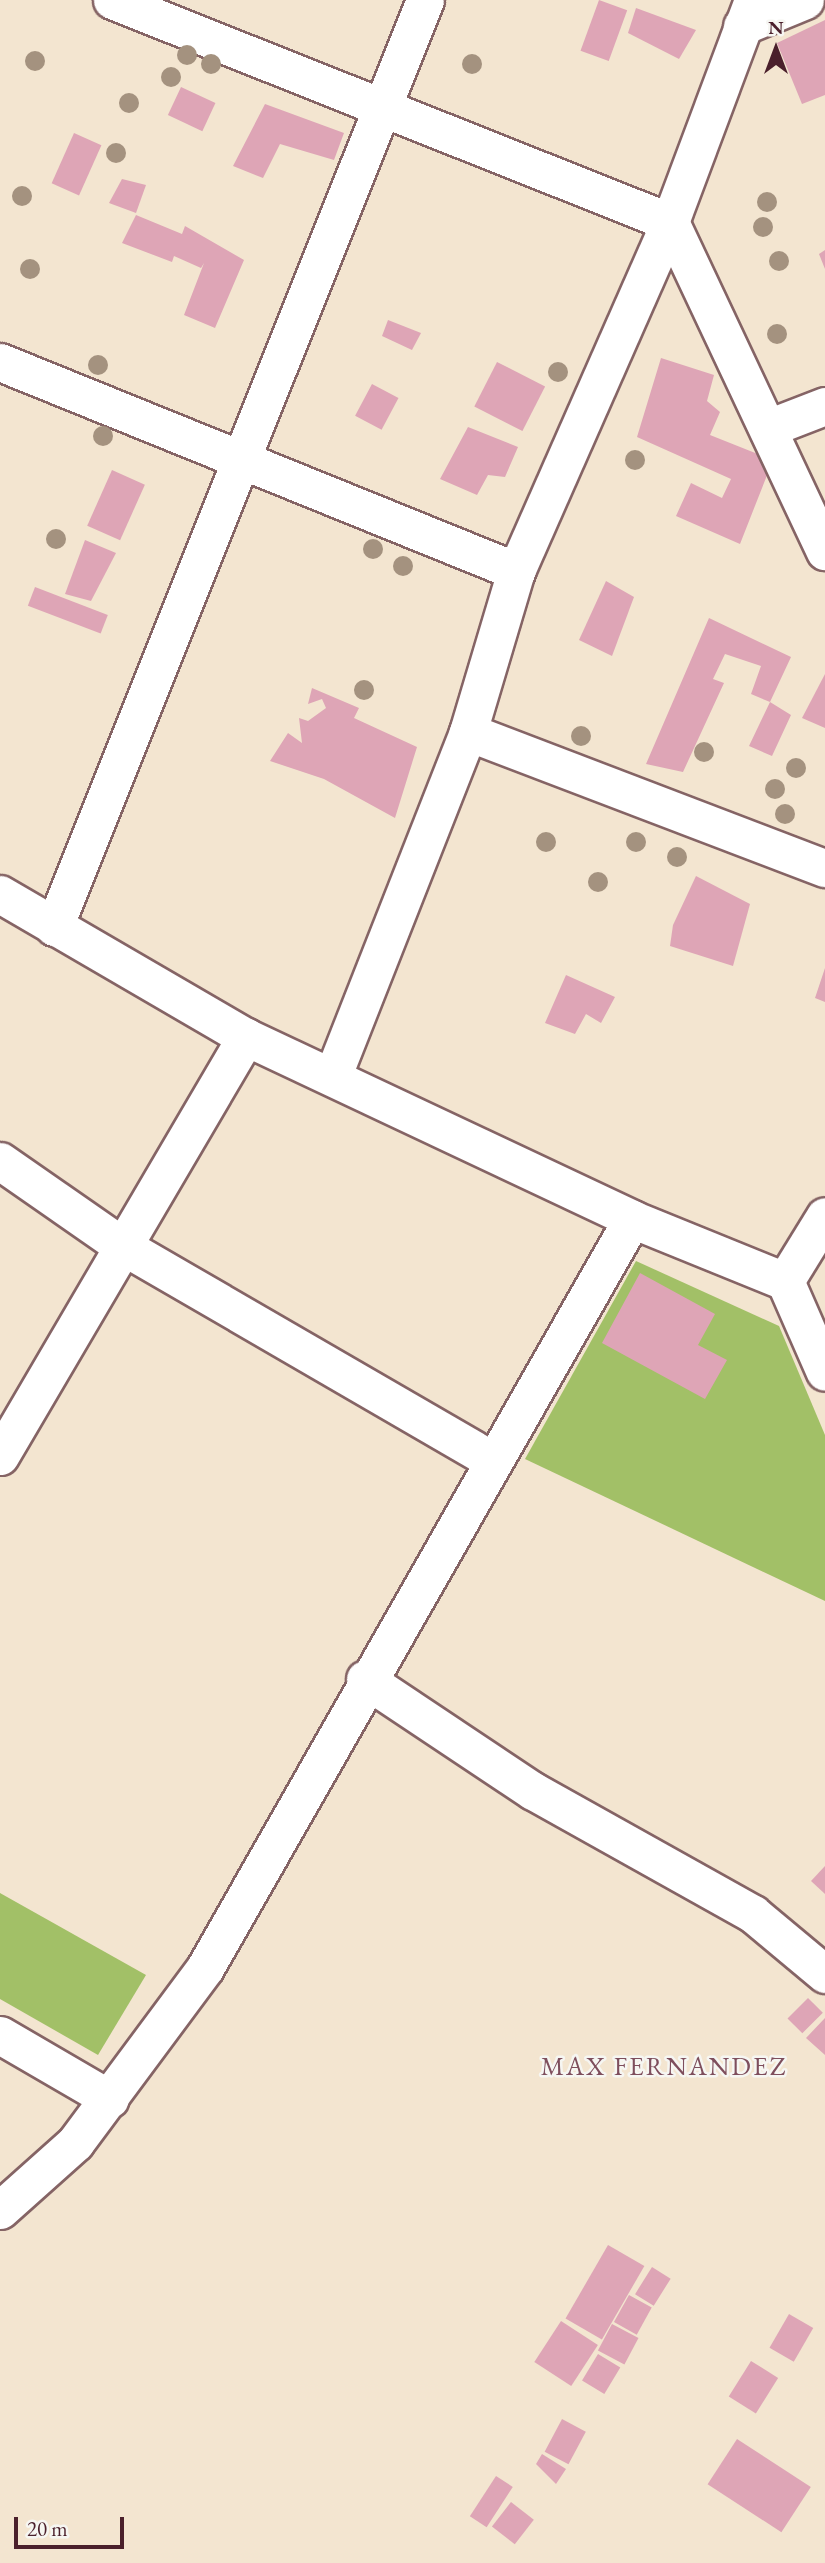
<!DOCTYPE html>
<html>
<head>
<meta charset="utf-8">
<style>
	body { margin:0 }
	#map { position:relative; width:825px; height:2563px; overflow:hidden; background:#f3e5d0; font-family:"EB Garamond",serif }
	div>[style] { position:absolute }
	.green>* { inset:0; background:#a2c067 }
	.building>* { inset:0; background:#dea5b6; transform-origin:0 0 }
	.roads { filter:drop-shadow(2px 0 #856465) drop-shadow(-2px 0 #856465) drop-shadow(0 2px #856465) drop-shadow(0 -2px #856465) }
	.street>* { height:37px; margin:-18.5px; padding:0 18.5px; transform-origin:18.5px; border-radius:18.5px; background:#fff }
	.trees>* { width:20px; height:20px; margin:-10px; border-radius:50%; background:#a4927f }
	span { translate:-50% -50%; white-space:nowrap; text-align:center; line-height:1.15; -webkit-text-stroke:5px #f6f6f2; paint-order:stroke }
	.neighbourhood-label { font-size:26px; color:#7e4e5c; letter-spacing:2px }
	.north { position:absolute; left:741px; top:14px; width:70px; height:70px; -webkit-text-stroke:5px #f6f6f2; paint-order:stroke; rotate:0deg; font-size:19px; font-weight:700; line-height:28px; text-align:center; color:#4a1f2b }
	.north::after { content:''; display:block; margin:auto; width:24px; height:32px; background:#4a1f2b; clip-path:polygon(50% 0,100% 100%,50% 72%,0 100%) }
	.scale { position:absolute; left:14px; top:2517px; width:110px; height:32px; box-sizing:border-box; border:4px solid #4a1f2b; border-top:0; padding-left:9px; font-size:21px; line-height:24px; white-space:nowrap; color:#4a1f2b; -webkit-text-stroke:5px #f6f6f2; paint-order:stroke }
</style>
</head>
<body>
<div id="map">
	<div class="green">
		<i style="clip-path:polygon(636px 1261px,779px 1326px,825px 1435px,825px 1601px,525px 1459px)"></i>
		<i style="clip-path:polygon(0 1893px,146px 1975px,98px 2055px,0 1999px)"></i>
	</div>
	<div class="building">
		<i style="left:599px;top:0;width:30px;height:54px;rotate:20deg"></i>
		<i style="clip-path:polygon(636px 8px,696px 30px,679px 59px,628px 33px)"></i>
		<i style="clip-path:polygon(825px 20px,825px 95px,802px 104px,777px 43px)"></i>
		<i style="left:181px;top:87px;width:38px;height:31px;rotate:25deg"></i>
		<i style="clip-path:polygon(265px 104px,344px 133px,334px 160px,280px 144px,263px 178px,233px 166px)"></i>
		<i style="left:74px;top:133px;width:30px;height:55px;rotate:24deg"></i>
		<i style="clip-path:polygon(122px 179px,146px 185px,136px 213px,109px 203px)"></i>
		<i style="clip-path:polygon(136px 215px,182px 234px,185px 226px,244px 260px,215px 328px,184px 315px,204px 263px,201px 268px,174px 256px,172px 262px,122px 243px)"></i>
		<i style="clip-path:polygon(825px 250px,825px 269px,819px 254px)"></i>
		<i style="clip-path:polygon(388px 320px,421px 333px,412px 350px,382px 336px)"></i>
		<i style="clip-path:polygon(661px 358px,714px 375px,707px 401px,720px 412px,710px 435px,773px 460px,740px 544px,676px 516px,691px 483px,722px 498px,731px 479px,637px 437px)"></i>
		<i style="left:497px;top:362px;width:54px;height:50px;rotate:27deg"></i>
		<i style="left:372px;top:384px;width:30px;height:36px;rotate:28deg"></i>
		<i style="clip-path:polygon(468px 427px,518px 447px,505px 477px,488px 475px,477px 495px,440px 479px)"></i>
		<i style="left:112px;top:470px;width:36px;height:61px;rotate:24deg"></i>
		<i style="clip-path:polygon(85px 540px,116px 553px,91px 601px,65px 594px)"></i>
		<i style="clip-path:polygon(606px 581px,634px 597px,612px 656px,579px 640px)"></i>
		<i style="left:35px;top:587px;width:78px;height:20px;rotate:21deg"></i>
		<i style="clip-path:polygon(709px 618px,791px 657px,770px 702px,791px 715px,772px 756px,749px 746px,770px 702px,751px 694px,761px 666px,725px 654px,713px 679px,724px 683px,683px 772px,646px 764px)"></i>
		<i style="clip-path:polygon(825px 674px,825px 728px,802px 718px)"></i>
		<i style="clip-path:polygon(312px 688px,359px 708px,354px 718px,417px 747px,395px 818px,324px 779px,270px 761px,288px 733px,302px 743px,299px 718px,308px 721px,326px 708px,322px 699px,308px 704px)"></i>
		<i style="clip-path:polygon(696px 876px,750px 904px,733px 966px,670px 946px,673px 925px)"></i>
		<i style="clip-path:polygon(825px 968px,825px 1002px,815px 998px)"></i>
		<i style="clip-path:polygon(566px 975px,615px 997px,601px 1023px,586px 1014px,575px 1034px,545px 1023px)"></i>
		<i style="clip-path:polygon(640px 1273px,715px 1314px,698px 1345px,727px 1360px,705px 1399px,602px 1343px)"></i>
		<i style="clip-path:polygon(825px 1866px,825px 1894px,811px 1881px)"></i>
		<i style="left:808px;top:1998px;width:21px;height:29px;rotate:45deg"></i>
		<i style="clip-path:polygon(825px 2018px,825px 2055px,806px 2038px)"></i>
		<i style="left:608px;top:2245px;width:42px;height:85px;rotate:30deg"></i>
		<i style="left:652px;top:2267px;width:22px;height:32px;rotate:32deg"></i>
		<i style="left:629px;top:2295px;width:26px;height:31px;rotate:29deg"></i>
		<i style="left:789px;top:2314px;width:28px;height:39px;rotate:30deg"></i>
		<i style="left:561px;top:2321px;width:44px;height:49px;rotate:33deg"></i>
		<i style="left:612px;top:2324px;width:30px;height:30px;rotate:28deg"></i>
		<i style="left:598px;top:2354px;width:26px;height:31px;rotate:31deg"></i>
		<i style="left:751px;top:2361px;width:32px;height:42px;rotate:32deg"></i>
		<i style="left:562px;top:2419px;width:27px;height:37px;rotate:28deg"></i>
		<i style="left:737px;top:2439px;width:88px;height:54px;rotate:33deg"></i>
		<i style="clip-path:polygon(542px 2454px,566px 2469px,556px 2484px,536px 2464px)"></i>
		<i style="left:496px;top:2476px;width:20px;height:48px;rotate:33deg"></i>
		<i style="left:511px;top:2502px;width:29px;height:31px;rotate:38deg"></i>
	</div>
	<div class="roads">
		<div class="street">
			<i style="left:112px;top:0;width:601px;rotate:21.7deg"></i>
			<i style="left:670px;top:222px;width:364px;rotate:64.8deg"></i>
			<i style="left:742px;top:26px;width:68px;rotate:-22.4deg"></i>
			<i style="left:0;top:362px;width:557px;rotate:22.05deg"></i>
			<i style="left:768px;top:428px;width:61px;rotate:-21.1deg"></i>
			<i style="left:468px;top:732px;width:382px;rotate:20.9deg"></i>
			<i style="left:0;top:894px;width:285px;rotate:30.2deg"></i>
			<i style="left:246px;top:1037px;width:427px;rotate:25.2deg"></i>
			<i style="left:54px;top:927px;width:998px;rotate:-68.19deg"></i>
			<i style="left:333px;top:1075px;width:369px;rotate:-68.5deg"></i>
			<i style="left:468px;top:732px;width:168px;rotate:-73.4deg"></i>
			<i style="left:516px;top:571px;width:381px;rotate:-66.2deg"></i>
			<i style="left:670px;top:222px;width:237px;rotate:-69.5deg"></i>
			<i style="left:0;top:1161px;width:147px;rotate:34.8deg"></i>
			<i style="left:121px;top:1245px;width:429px;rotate:30.1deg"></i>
			<i style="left:785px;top:1281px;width:76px;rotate:-58.4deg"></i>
			<i style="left:0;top:1456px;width:486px;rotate:-59.6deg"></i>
			<i style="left:365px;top:1679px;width:202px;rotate:33.7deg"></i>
			<i style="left:533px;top:1791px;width:252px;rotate:29.2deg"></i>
			<i style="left:753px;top:1914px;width:94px;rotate:39.8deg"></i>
			<i style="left:0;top:2035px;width:127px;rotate:30.2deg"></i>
			<i style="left:0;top:2210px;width:101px;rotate:-41.8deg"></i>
			<i style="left:75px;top:2143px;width:218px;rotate:-53.4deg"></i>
			<i style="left:205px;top:1968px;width:862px;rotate:-60.31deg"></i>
			<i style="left:632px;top:1219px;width:165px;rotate:22.1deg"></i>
			<i style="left:785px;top:1281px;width:99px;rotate:66.3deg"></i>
		</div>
	</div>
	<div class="trees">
		<i style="left:187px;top:55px"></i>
		<i style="left:35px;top:61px"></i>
		<i style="left:211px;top:64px"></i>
		<i style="left:472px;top:64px"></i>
		<i style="left:171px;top:77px"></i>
		<i style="left:129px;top:103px"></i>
		<i style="left:116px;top:153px"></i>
		<i style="left:22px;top:196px"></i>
		<i style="left:767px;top:202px"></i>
		<i style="left:763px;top:227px"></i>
		<i style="left:779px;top:261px"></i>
		<i style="left:30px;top:269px"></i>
		<i style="left:777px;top:334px"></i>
		<i style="left:98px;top:365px"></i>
		<i style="left:558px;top:372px"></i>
		<i style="left:103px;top:436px"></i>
		<i style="left:635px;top:460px"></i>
		<i style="left:56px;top:539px"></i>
		<i style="left:373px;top:549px"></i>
		<i style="left:403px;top:566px"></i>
		<i style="left:364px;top:690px"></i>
		<i style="left:581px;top:736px"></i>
		<i style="left:704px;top:752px"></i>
		<i style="left:796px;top:768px"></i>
		<i style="left:775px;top:789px"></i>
		<i style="left:785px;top:814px"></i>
		<i style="left:546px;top:842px"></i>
		<i style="left:636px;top:842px"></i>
		<i style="left:677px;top:857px"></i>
		<i style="left:598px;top:882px"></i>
	</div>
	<div class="neighbourhood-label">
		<span style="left:664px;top:2067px">MAX FERNANDEZ</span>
	</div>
	<div class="north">N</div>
	<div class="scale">20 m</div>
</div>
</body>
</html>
